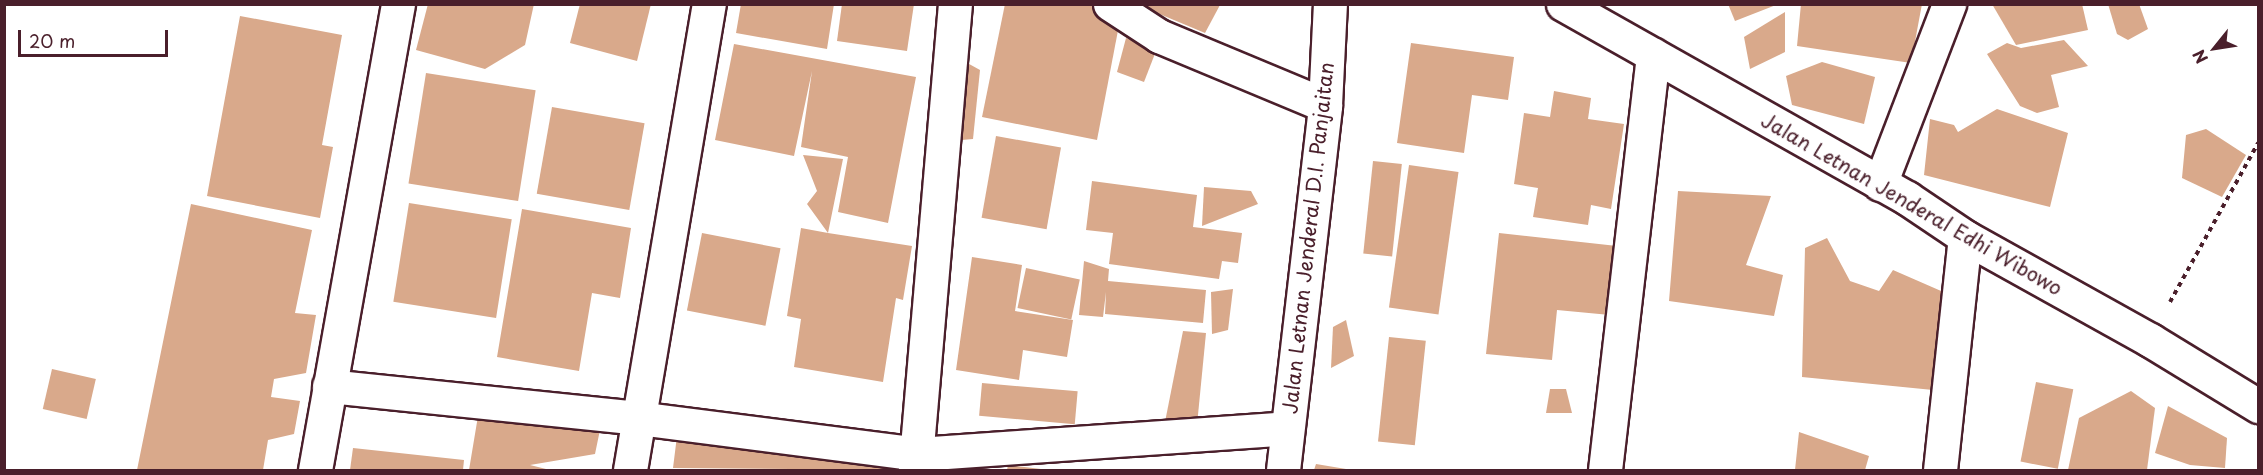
<!DOCTYPE html>
<html>
<head>
<meta charset="utf-8">
<style>
	body { margin:0 }
	#map { position:relative; width:2263px; height:475px; overflow:hidden; background:#fff; font-family:"Playpen Sans",sans-serif }
	div>[style] { position:absolute }
	.building>* { inset:0; background:#d9a98b; transform-origin:0 0 }
	.path>* { height:4px; margin-top:-2px; transform-origin:0; background:repeating-linear-gradient(90deg,#4a1f2b 0 4.5px,transparent 0 9px) }
	.roads { filter:drop-shadow(2px 0 #4a1f2b) drop-shadow(-2px 0 #4a1f2b) drop-shadow(0 2px #4a1f2b) drop-shadow(0 -2px #4a1f2b) }
	.minor>* { height:33px; margin:-16.5px; padding:0 16.5px; transform-origin:16.5px; border-radius:16.5px; background:#fff }
	.tertiary>* { height:33px; margin:-16.5px; padding:0 16.5px; transform-origin:16.5px; border-radius:16.5px; background:#fff }
	span { translate:-50% -50%; white-space:nowrap; text-align:center; line-height:1.15; -webkit-text-stroke:4.5px #fff; paint-order:stroke }
	.street-label { font-size:20px; color:#4a1f2b }
	.frame { position:absolute; inset:0; border:6px solid #4a1f2b; pointer-events:none }
	.north { position:absolute; left:2185px; top:18px; width:60px; height:60px; -webkit-text-stroke:4px #fff; paint-order:stroke; rotate:240deg; font-size:16px; font-weight:700; line-height:24px; text-align:center; color:#4a1f2b }
	.north::after { content:''; display:block; margin:auto; width:21px; height:27px; background:#4a1f2b; clip-path:polygon(50% 0,100% 100%,50% 72%,0 100%) }
	.scale { position:absolute; left:18px; top:30px; width:150px; height:27px; box-sizing:border-box; border:3px solid #4a1f2b; border-top:0; padding-left:8px; font-size:18px; line-height:21px; white-space:nowrap; color:#4a1f2b; -webkit-text-stroke:4px #fff; paint-order:stroke }
</style>
</head>
<body>
<div id="map">
	<div class="building">
		<i style="clip-path:polygon(428px 4px,534px 4px,525px 45px,485px 69px,416px 50px)"></i>
		<i style="clip-path:polygon(580px 4px,651px 4px,637px 61px,570px 43px)"></i>
		<i style="clip-path:polygon(741px 4px,834px 4px,827px 49px,736px 33px)"></i>
		<i style="clip-path:polygon(842px 4px,914px 4px,907px 51px,837px 41px)"></i>
		<i style="clip-path:polygon(1005px 4px,1091px 4px,1120px 20px,1097px 140px,982px 117px)"></i>
		<i style="clip-path:polygon(1728px 4px,1776px 4px,1776px 5px,1735px 21px)"></i>
		<i style="clip-path:polygon(1801px 4px,1922px 4px,1911px 63px,1797px 46px)"></i>
		<i style="clip-path:polygon(1992px 4px,2082px 4px,2088px 30px,2016px 45px)"></i>
		<i style="clip-path:polygon(2108px 4px,2139px 4px,2148px 29px,2128px 40px,2117px 34px)"></i>
		<i style="clip-path:polygon(1138px 5px,1220px 5px,1205px 33px)"></i>
		<i style="clip-path:polygon(1785px 12px,1785px 52px,1750px 69px,1744px 37px)"></i>
		<i style="clip-path:polygon(240px 16px,342px 35px,322px 145px,333px 147px,320px 218px,207px 196px)"></i>
		<i style="clip-path:polygon(1126px 38px,1156px 51px,1144px 82px,1117px 72px)"></i>
		<i style="clip-path:polygon(2064px 40px,2088px 66px,2051px 75px,2059px 107px,2037px 113px,2020px 106px,1987px 54px,2007px 43px,2021px 48px)"></i>
		<i style="clip-path:polygon(1411px 43px,1514px 57px,1508px 100px,1472px 95px,1464px 153px,1397px 143px)"></i>
		<i style="clip-path:polygon(734px 44px,916px 77px,888px 223px,838px 212px,848px 157px,801px 147px,812px 71px,794px 156px,715px 140px)"></i>
		<i style="clip-path:polygon(960px 59px,980px 70px,973px 139px,950px 141px)"></i>
		<i style="clip-path:polygon(1822px 62px,1875px 77px,1864px 124px,1792px 105px,1786px 76px)"></i>
		<i style="left:426px;top:73px;width:111px;height:112px;rotate:9deg"></i>
		<i style="clip-path:polygon(1554px 91px,1591px 98px,1588px 119px,1624px 124px,1611px 209px,1591px 205px,1588px 225px,1533px 217px,1538px 188px,1514px 184px,1524px 113px,1550px 117px)"></i>
		<i style="left:552px;top:107px;width:94px;height:88px;rotate:10deg"></i>
		<i style="clip-path:polygon(1997px 109px,2068px 133px,2050px 207px,1924px 175px,1930px 119px,1954px 125px,1958px 132px)"></i>
		<i style="clip-path:polygon(2206px 129px,2246px 155px,2222px 197px,2182px 178px,2186px 135px)"></i>
		<i style="left:996px;top:136px;width:66px;height:83px;rotate:10deg"></i>
		<i style="clip-path:polygon(803px 155px,843px 159px,828px 233px,912px 246px,903px 300px,896px 298px,883px 382px,794px 367px,801px 319px,787px 316px,801px 228px,828px 233px,807px 204px,817px 191px)"></i>
		<i style="left:1373px;top:161px;width:29px;height:93px;rotate:6deg"></i>
		<i style="left:1409px;top:165px;width:50px;height:144px;rotate:8deg"></i>
		<i style="clip-path:polygon(1092px 181px,1197px 195px,1193px 227px,1242px 233px,1238px 263px,1222px 261px,1219px 279px,1109px 264px,1113px 233px,1086px 230px)"></i>
		<i style="clip-path:polygon(1204px 187px,1251px 191px,1258px 204px,1202px 226px)"></i>
		<i style="clip-path:polygon(1678px 191px,1771px 196px,1746px 265px,1783px 275px,1774px 316px,1669px 301px)"></i>
		<i style="left:409px;top:203px;width:104px;height:100px;rotate:9deg"></i>
		<i style="clip-path:polygon(191px 204px,312px 230px,295px 313px,316px 315px,306px 373px,274px 379px,271px 397px,300px 401px,294px 434px,268px 440px,263px 470px,137px 470px)"></i>
		<i style="clip-path:polygon(522px 209px,631px 228px,620px 298px,592px 293px,579px 371px,497px 357px)"></i>
		<i style="left:702px;top:233px;width:80px;height:79px;rotate:11deg"></i>
		<i style="clip-path:polygon(1499px 233px,1617px 246px,1610px 315px,1557px 310px,1552px 360px,1486px 354px)"></i>
		<i style="clip-path:polygon(1827px 238px,1850px 281px,1879px 291px,1893px 270px,1948px 294px,1933px 390px,1802px 377px,1805px 248px)"></i>
		<i style="clip-path:polygon(972px 257px,1022px 265px,1015px 311px,1073px 320px,1067px 357px,1023px 350px,1019px 380px,956px 370px)"></i>
		<i style="clip-path:polygon(1084px 261px,1109px 269px,1108px 281px,1206px 290px,1203px 323px,1105px 314px,1106px 292px,1103px 317px,1079px 315px)"></i>
		<i style="left:1026px;top:268px;width:55px;height:41px;rotate:12deg"></i>
		<i style="clip-path:polygon(1233px 289px,1228px 330px,1212px 334px,1211px 292px)"></i>
		<i style="clip-path:polygon(1346px 320px,1354px 356px,1331px 368px,1333px 327px)"></i>
		<i style="clip-path:polygon(1183px 331px,1206px 333px,1197px 425px,1165px 422px)"></i>
		<i style="left:1389px;top:337px;width:37px;height:105px;rotate:6deg"></i>
		<i style="left:52px;top:369px;width:45px;height:41px;rotate:13deg"></i>
		<i style="left:2036px;top:382px;width:38px;height:81px;rotate:11deg"></i>
		<i style="left:982px;top:383px;width:96px;height:33px;rotate:5deg"></i>
		<i style="clip-path:polygon(1550px 389px,1566px 389px,1572px 413px,1546px 413px)"></i>
		<i style="clip-path:polygon(2131px 391px,2155px 408px,2147px 470px,2068px 470px,2079px 418px)"></i>
		<i style="clip-path:polygon(480px 404px,601px 425px,595px 454px,530px 465px,550px 470px,469px 470px)"></i>
		<i style="clip-path:polygon(2168px 406px,2227px 438px,2225px 468px,2190px 465px,2155px 453px)"></i>
		<i style="clip-path:polygon(678px 428px,906px 459px,905px 470px,673px 468px)"></i>
		<i style="clip-path:polygon(1799px 432px,1869px 456px,1865px 470px,1795px 470px)"></i>
		<i style="clip-path:polygon(353px 448px,464px 460px,463px 470px,350px 470px)"></i>
		<i style="clip-path:polygon(1316px 464px,1346px 469px,1346px 470px,1314px 470px)"></i>
		<i style="clip-path:polygon(1008px 465px,1041px 469px,1041px 470px,1007px 470px)"></i>
	</div>
	<div class="path">
		<i style="left:2170px;top:302px;width:182px;rotate:-61deg"></i>
	</div>
	<div class="roads">
		<div class="minor">
			<i style="left:1110px;top:4px;width:59px;rotate:33.1deg"></i>
			<i style="left:1159px;top:36px;width:180px;rotate:22.6deg"></i>
			<i style="left:1880px;top:184px;width:193px;rotate:-69deg"></i>
			<i style="left:329px;top:386px;width:311px;rotate:5.9deg"></i>
			<i style="left:638px;top:418px;width:282px;rotate:7.3deg"></i>
			<i style="left:918px;top:454px;width:370px;rotate:-4deg"></i>
			<i style="left:315px;top:470px;width:473px;rotate:-79.9deg"></i>
			<i style="left:630px;top:470px;width:473px;rotate:-80.4deg"></i>
			<i style="left:915px;top:470px;width:468px;rotate:-85.1deg"></i>
			<i style="left:1605px;top:470px;width:418px;rotate:-83.4deg"></i>
			<i style="left:1940px;top:470px;width:234px;rotate:-83.9deg"></i>
		</div>
		<div class="tertiary">
			<i style="left:1563px;top:4px;width:395px;rotate:29.4deg"></i>
			<i style="left:1907px;top:198px;width:70px;rotate:33.9deg"></i>
			<i style="left:1965px;top:237px;width:212px;rotate:29.1deg"></i>
			<i style="left:2150px;top:340px;width:127px;rotate:31.4deg"></i>
			<i style="left:1283px;top:470px;width:367px;rotate:-83.4deg"></i>
			<i style="left:1325px;top:105px;width:101px;rotate:-87.2deg"></i>
		</div>
	</div>
	<div class="street-label">
		<span style="left:1912px;top:204px;rotate:30deg">Jalan Letnan Jenderal Edhi Wibowo</span>
		<span style="left:1308px;top:238px;rotate:-84deg">Jalan Letnan Jenderal D.I. Panjaitan</span>
	</div>
	<div class="frame"></div>
	<div class="north">N</div>
	<div class="scale">20 m</div>
</div>
</body>
</html>
